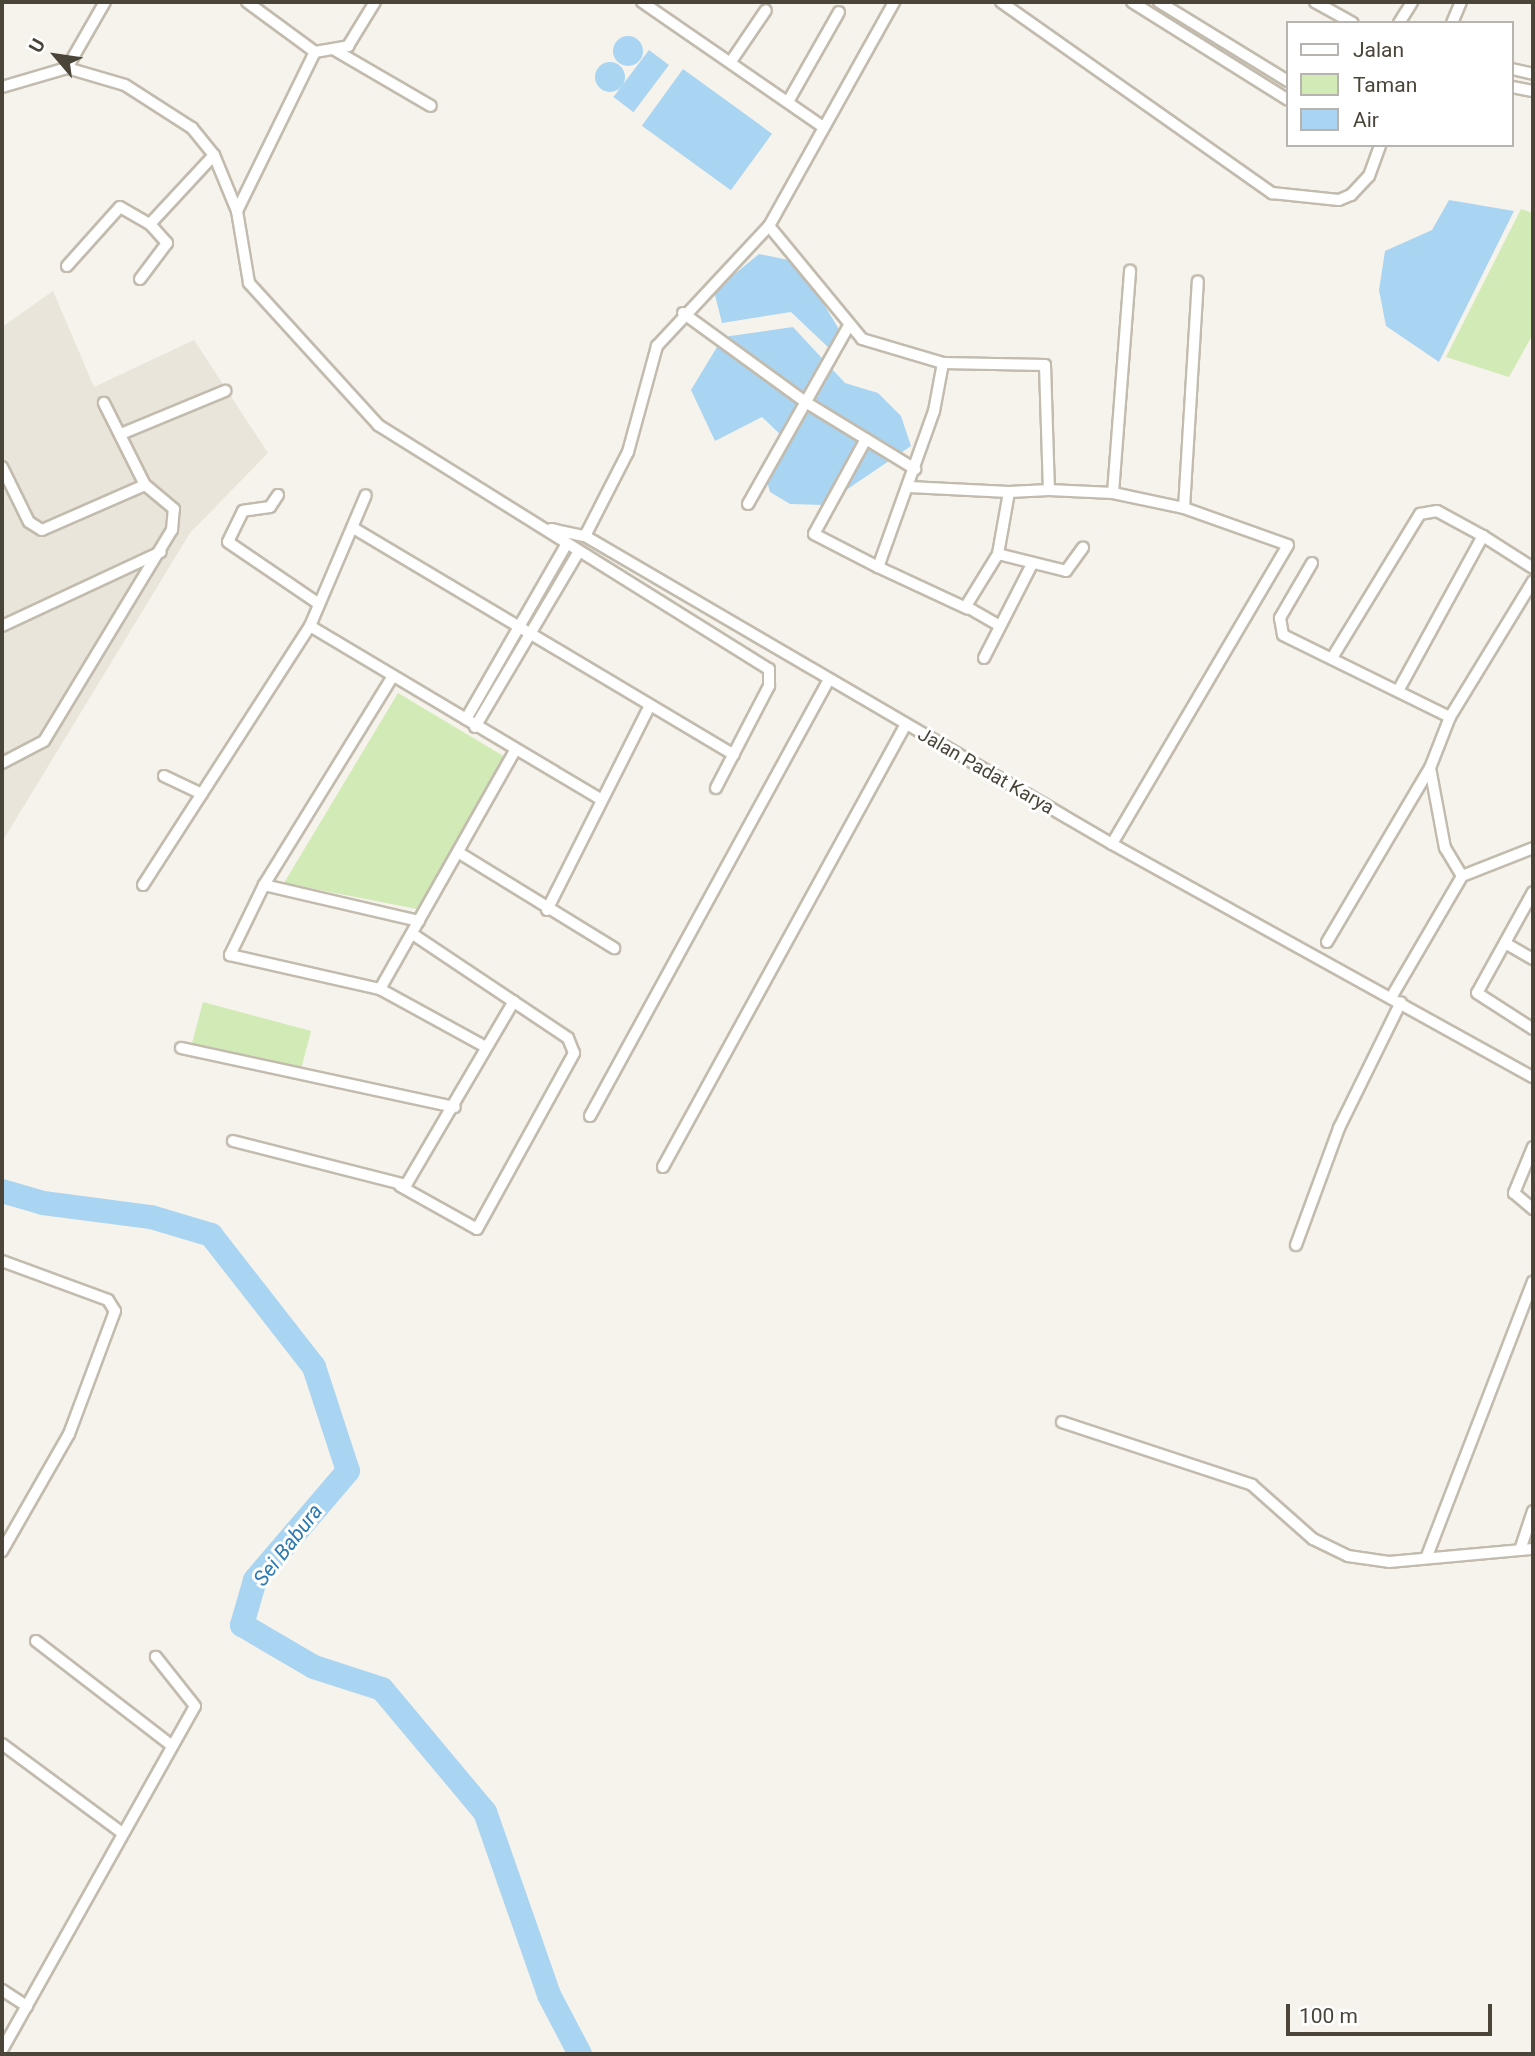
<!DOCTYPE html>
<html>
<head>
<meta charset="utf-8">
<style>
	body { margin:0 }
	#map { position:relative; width:1535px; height:2056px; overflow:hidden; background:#f6f3ec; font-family:Roboto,sans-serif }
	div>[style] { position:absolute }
	.residential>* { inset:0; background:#eae5da }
	.green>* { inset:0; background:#d2eab5; transform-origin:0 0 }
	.water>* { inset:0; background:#a9d4f2; transform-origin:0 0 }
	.round { border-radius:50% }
	.river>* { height:24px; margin:-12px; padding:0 12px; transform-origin:12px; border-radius:12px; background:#a9d4f2 }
	.roads { filter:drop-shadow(2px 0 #c2bbae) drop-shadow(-2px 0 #c2bbae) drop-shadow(0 2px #c2bbae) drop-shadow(0 -2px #c2bbae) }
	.street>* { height:10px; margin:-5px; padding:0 5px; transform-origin:5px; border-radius:5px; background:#fff }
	span { translate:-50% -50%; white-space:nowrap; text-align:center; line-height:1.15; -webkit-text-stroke:6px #fff; paint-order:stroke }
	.street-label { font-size:19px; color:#4b4439 }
	.water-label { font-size:21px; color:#2e7ab2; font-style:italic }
	.frame { position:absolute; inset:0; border:4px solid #4b4439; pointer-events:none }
	.legend { position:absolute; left:1286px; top:21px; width:228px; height:126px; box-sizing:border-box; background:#fff; border:2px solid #b7b4b0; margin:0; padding:9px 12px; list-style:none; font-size:21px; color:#4b4439 }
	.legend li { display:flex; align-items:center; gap:14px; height:35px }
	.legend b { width:35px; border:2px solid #b7b4b0 }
	.north { position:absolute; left:21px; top:21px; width:70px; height:70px; -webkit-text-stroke:5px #fff; paint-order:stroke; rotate:299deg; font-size:19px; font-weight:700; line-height:28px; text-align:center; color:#4b4439 }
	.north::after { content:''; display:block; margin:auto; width:24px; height:32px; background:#4b4439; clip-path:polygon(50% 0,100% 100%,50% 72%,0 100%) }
	.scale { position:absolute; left:1286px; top:2004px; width:206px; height:32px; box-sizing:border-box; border:4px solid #4b4439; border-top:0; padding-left:9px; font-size:21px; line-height:24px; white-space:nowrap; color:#4b4439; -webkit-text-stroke:5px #fff; paint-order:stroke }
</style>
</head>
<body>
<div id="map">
	<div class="residential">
		<i style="clip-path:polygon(53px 291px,94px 387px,194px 340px,268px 453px,190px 533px,2px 842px,2px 327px)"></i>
	</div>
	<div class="green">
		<i style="clip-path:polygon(1521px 209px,1533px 213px,1533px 334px,1509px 377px,1446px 357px)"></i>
		<i style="clip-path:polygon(398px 693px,505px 757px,422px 910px,284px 883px)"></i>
		<i style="left:203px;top:1002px;width:112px;height:46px;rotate:15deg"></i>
	</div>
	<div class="water">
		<i class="round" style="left:613px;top:36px;width:30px;height:30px"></i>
		<i style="left:649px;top:50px;width:25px;height:59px;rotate:37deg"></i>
		<i class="round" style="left:595px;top:62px;width:30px;height:30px"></i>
		<i style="left:683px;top:69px;width:110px;height:70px;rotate:36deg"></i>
		<i style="clip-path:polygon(1449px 200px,1514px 211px,1439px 362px,1386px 326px,1379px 290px,1385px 251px,1432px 230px)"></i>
		<i style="clip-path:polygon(759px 254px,798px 262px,845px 339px,831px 350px,791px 312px,722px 323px,714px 291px)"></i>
		<i style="clip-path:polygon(793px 327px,845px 383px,878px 393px,901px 416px,911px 446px,824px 505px,790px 504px,770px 492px,763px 467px,784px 438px,762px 417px,715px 441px,691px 390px,723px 337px)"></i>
	</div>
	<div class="river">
		<i style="left:2px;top:1191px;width:43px;rotate:16.3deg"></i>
		<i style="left:43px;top:1203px;width:109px;rotate:7.4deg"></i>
		<i style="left:151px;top:1217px;width:63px;rotate:16.7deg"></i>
		<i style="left:211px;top:1235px;width:167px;rotate:52deg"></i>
		<i style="left:314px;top:1367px;width:109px;rotate:71.9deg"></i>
		<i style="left:348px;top:1471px;width:143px;rotate:130.5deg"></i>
		<i style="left:255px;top:1580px;width:47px;rotate:106.1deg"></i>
		<i style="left:242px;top:1625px;width:83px;rotate:30.3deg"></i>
		<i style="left:314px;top:1667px;width:71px;rotate:17.9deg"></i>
		<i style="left:382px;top:1689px;width:160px;rotate:50.1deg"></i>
		<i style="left:485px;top:1812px;width:194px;rotate:70.7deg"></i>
		<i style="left:549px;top:1995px;width:67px;rotate:62.3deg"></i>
	</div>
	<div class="roads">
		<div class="street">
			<i style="left:247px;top:2px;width:84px;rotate:36.3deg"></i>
			<i style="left:315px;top:52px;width:34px;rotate:-10deg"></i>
			<i style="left:348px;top:46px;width:52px;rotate:-58.5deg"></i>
			<i style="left:642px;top:2px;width:219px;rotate:34.6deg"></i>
			<i style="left:1001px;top:2px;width:332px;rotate:35.2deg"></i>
			<i style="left:1272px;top:193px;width:67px;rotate:6deg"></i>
			<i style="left:1339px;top:200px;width:13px;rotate:-23deg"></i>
			<i style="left:1351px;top:195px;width:26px;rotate:-47deg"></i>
			<i style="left:1369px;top:176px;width:33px;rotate:-70deg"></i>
			<i style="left:1132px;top:2px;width:184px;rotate:32.1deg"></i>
			<i style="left:1159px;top:2px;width:151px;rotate:31.5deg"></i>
			<i style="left:1315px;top:2px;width:43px;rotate:28.9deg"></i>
			<i style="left:1399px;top:23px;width:25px;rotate:-58deg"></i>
			<i style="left:1452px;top:23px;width:23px;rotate:-67deg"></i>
			<i style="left:333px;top:49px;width:113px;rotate:30.2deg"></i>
			<i style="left:732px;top:60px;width:60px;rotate:-55.8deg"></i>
			<i style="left:67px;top:68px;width:76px;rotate:-60.1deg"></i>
			<i style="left:1512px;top:69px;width:22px;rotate:13deg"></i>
			<i style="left:2px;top:87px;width:68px;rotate:-16.3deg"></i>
			<i style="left:67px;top:68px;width:60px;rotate:16.3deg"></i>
			<i style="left:125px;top:85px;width:80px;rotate:32.7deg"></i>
			<i style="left:192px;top:128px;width:35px;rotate:51deg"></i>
			<i style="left:214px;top:155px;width:61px;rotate:67.7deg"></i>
			<i style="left:237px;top:211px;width:73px;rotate:80.5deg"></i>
			<i style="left:249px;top:283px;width:192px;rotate:47.7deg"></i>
			<i style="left:378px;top:425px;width:461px;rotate:32deg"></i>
			<i style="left:769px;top:669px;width:17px;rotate:90deg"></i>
			<i style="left:769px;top:686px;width:115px;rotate:117.5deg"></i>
			<i style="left:1512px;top:87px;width:21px;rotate:11deg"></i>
			<i style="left:789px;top:100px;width:101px;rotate:-60.4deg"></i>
			<i style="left:237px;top:211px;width:177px;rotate:-63.9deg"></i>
			<i style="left:769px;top:226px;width:146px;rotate:50.5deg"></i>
			<i style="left:862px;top:339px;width:84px;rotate:16.5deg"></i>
			<i style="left:943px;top:363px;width:102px;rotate:1.1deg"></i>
			<i style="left:1045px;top:365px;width:125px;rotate:88.2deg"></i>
			<i style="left:1049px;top:490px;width:64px;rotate:2.7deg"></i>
			<i style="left:1113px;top:493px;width:73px;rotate:11.9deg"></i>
			<i style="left:1184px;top:508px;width:110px;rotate:19.6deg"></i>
			<i style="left:1288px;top:545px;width:347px;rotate:120.5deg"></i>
			<i style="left:67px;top:266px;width:79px;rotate:-48.1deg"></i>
			<i style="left:120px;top:207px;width:34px;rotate:30deg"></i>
			<i style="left:150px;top:224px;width:94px;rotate:-47.2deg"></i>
			<i style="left:140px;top:279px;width:45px;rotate:-53.1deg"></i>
			<i style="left:167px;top:243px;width:25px;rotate:-132deg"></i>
			<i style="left:683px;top:313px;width:153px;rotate:36deg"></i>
			<i style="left:807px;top:403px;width:127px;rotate:31.4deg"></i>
			<i style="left:943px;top:363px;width:49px;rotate:100.6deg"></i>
			<i style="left:934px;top:411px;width:166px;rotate:109.7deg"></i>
			<i style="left:878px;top:567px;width:99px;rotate:25deg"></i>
			<i style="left:121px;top:434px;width:113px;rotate:-22.5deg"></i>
			<i style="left:866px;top:439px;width:108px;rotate:118.7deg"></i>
			<i style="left:814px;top:534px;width:72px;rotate:27.3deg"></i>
			<i style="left:2px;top:467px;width:61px;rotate:63.9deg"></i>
			<i style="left:29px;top:522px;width:15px;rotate:32deg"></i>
			<i style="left:42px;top:530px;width:112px;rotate:-23.6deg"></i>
			<i style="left:909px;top:487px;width:100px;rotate:2.9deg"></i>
			<i style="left:1113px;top:493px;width:223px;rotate:-85.6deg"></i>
			<i style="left:278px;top:495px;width:14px;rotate:124deg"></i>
			<i style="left:270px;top:507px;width:27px;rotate:172deg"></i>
			<i style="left:243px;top:511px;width:34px;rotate:116deg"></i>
			<i style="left:228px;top:542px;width:110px;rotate:34.3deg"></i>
			<i style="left:748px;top:504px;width:203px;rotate:-60.5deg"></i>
			<i style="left:1184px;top:508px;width:227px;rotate:-86.5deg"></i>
			<i style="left:355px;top:529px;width:441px;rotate:30.8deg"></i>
			<i style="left:551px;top:529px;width:35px;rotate:12deg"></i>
			<i style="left:585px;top:536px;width:610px;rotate:30.3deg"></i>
			<i style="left:1112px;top:844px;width:481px;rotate:29deg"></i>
			<i style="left:585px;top:536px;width:94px;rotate:-62.9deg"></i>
			<i style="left:628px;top:452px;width:110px;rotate:-74.7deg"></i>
			<i style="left:657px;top:346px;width:164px;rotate:-47deg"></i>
			<i style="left:769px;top:226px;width:257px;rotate:-60.8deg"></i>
			<i style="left:998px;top:554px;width:70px;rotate:14deg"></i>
			<i style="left:1066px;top:571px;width:29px;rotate:-54deg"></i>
			<i style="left:1312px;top:563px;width:64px;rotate:120.2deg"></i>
			<i style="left:1280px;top:618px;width:17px;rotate:80deg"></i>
			<i style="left:1283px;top:635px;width:186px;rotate:26.2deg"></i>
			<i style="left:2px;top:626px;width:175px;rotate:-25deg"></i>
			<i style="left:310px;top:626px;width:338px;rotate:30.8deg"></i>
			<i style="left:1000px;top:626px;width:39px;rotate:-150deg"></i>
			<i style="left:966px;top:606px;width:61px;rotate:-58.4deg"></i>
			<i style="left:998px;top:554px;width:63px;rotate:-79.9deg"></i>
			<i style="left:1009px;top:492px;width:40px;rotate:-2.9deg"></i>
			<i style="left:984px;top:658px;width:106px;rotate:-62.9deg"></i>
			<i style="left:1332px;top:658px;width:169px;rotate:-58.6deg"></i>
			<i style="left:1420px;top:514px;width:17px;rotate:-10deg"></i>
			<i style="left:1437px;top:511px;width:52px;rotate:28.5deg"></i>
			<i style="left:393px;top:676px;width:246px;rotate:121.7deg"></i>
			<i style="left:264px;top:885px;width:78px;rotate:115.9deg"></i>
			<i style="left:230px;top:955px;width:154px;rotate:12.8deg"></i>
			<i style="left:380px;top:989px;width:119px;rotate:28.7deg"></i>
			<i style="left:1398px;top:691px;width:177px;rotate:-61.3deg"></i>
			<i style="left:1483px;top:536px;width:59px;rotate:32.6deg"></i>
			<i style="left:466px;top:719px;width:201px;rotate:-60.1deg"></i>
			<i style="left:475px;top:727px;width:204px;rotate:-59.4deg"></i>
			<i style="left:2px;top:763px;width:47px;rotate:-27.6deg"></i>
			<i style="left:44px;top:741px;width:247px;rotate:-58.8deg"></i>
			<i style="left:172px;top:530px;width:21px;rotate:-85deg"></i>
			<i style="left:174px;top:509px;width:38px;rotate:-140deg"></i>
			<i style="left:145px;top:485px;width:92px;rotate:-116.6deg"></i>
			<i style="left:164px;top:776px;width:42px;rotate:25.3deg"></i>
			<i style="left:461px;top:854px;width:180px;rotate:31.6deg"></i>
			<i style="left:1462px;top:876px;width:33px;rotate:-121deg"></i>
			<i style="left:1445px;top:848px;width:81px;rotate:-100.6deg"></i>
			<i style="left:1430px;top:768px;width:55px;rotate:-68.6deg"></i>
			<i style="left:1450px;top:717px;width:159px;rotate:-58.6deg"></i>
			<i style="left:143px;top:885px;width:308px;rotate:-57.2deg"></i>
			<i style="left:310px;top:626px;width:142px;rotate:-66.9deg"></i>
			<i style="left:264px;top:885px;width:159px;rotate:13.1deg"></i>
			<i style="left:1533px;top:892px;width:115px;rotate:119deg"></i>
			<i style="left:1477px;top:993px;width:67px;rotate:32.7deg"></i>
			<i style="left:547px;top:910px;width:229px;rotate:-63.3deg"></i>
			<i style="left:1327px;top:942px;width:202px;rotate:-59.4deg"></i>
			<i style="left:1505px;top:943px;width:32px;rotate:30deg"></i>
			<i style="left:380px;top:989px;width:274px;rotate:-60.5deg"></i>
			<i style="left:1392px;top:996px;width:139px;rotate:-59.7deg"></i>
			<i style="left:1462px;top:876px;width:76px;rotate:-21.5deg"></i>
			<i style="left:181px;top:1048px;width:280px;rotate:12.2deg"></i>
			<i style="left:590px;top:1116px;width:498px;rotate:-61.3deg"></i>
			<i style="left:233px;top:1141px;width:179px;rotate:14.3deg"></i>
			<i style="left:406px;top:1185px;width:213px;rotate:-59.6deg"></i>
			<i style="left:1533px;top:1147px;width:50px;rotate:112.4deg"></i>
			<i style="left:1514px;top:1193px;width:25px;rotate:40deg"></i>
			<i style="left:663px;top:1167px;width:505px;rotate:-61.25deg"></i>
			<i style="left:400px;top:1186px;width:88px;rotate:29.2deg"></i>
			<i style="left:477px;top:1229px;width:201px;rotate:-61.1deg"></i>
			<i style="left:574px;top:1053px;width:16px;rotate:-112deg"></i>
			<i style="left:568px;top:1038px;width:185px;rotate:-146.2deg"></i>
			<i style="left:1296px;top:1245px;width:125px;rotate:-69.8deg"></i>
			<i style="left:1339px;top:1128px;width:140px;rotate:-63.8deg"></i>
			<i style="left:2px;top:1261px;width:113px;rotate:20.2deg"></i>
			<i style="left:108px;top:1300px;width:13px;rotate:58deg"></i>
			<i style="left:115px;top:1311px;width:131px;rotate:110.5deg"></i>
			<i style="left:69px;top:1434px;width:135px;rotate:119.8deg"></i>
			<i style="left:1062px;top:1422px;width:200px;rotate:18.3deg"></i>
			<i style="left:1252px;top:1485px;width:81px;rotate:41.5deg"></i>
			<i style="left:1313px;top:1539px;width:39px;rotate:26deg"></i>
			<i style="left:1348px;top:1556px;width:41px;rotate:8.3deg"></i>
			<i style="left:1389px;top:1562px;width:145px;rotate:-5.2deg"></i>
			<i style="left:1520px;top:1550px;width:41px;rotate:-71.6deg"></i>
			<i style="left:1427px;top:1556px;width:294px;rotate:-68.9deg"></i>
			<i style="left:36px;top:1641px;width:170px;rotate:37.6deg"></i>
			<i style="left:2px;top:1744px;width:148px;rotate:36.5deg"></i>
			<i style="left:2px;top:1990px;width:30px;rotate:33deg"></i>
			<i style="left:2px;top:2050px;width:394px;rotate:-60.7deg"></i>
			<i style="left:195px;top:1706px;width:63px;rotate:-128.5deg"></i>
		</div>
	</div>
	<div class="street-label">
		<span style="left:986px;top:771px;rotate:30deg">Jalan Padat Karya</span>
	</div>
	<div class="water-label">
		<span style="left:288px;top:1545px;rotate:-52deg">Sei Babura</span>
	</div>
	<div class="frame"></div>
	<ul class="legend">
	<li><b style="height:9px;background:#fff"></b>Jalan</li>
	<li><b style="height:19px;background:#d2eab5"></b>Taman</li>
	<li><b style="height:19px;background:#a9d4f2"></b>Air</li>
	</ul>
	<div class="north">U</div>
	<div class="scale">100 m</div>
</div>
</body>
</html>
